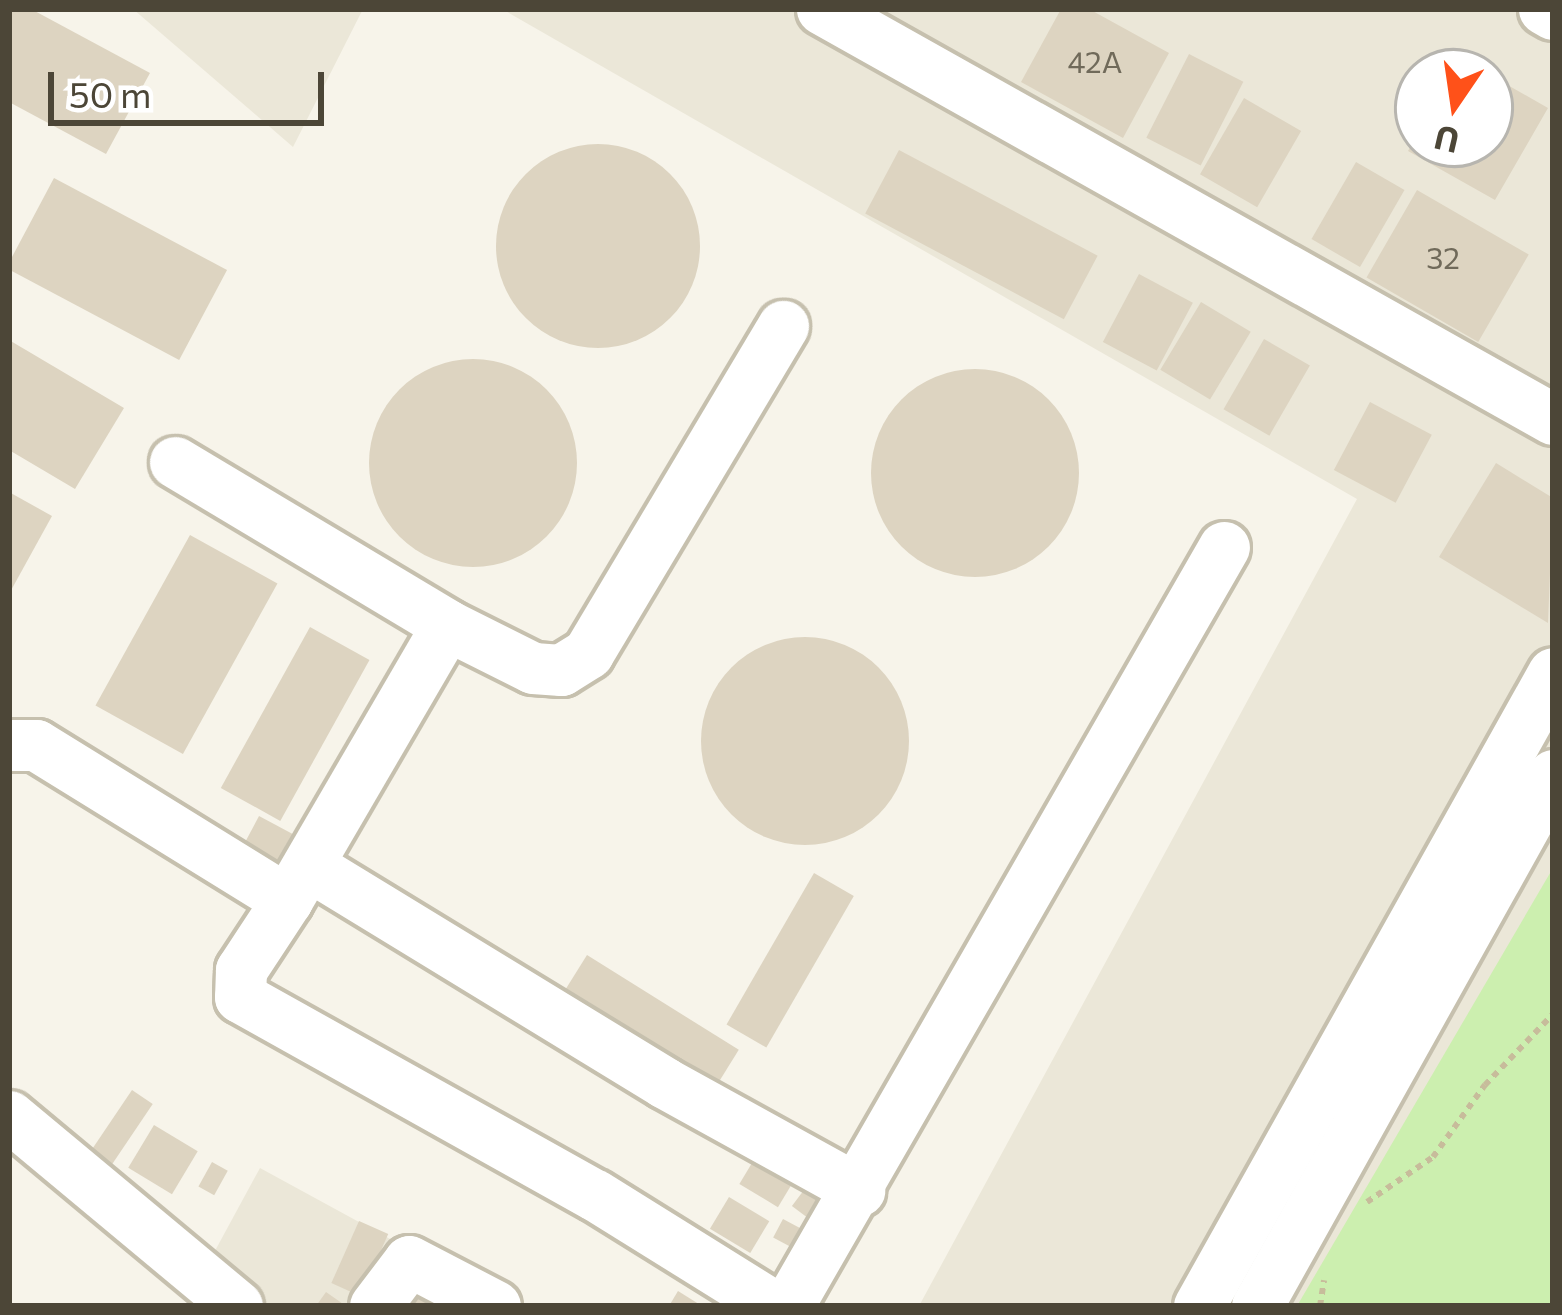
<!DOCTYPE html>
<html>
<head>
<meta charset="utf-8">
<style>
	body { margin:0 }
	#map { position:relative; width:1562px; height:1315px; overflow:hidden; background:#f7f4ea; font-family:Commissioner,sans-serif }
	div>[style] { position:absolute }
	.residential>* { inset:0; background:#ebe7d8 }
	.green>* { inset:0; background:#ccefaf }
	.building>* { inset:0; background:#ddd4c1; transform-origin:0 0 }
	.round { border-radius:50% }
	.path>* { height:6px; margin-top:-3px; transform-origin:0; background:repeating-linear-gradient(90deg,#c7bc9b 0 6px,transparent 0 12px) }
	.roads { filter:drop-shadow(3px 0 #c6c0ae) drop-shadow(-3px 0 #c6c0ae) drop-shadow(0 3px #c6c0ae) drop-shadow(0 -3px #c6c0ae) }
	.minor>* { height:51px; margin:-25.5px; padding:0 25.5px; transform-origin:25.5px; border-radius:25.5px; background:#fff }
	span { translate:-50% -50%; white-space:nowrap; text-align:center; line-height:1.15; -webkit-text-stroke:12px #fff; paint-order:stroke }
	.number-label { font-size:30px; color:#706a5a }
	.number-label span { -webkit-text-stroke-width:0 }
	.frame { position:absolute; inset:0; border:12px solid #4c4637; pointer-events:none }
	.north { position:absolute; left:1394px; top:48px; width:120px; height:120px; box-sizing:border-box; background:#fff; border:3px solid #b7b5af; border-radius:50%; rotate:193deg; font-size:33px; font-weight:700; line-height:48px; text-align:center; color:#4c4637 }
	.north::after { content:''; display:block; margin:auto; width:42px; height:54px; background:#ff5119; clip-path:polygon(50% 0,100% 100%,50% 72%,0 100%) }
	.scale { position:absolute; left:48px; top:72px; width:276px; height:54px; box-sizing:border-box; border:6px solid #4c4637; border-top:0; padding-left:15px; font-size:36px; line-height:42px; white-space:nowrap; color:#4c4637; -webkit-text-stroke:9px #fff; paint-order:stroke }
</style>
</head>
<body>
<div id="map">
	<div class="residential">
		<i style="clip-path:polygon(133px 9px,363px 9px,293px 147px)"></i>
		<i style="clip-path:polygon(evenodd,502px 9px,1553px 9px,1553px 1306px,919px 1306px,1357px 499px,502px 9px,1418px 72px,1490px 72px,1490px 144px,1418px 144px,1418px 72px)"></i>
		<i style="clip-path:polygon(260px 1168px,513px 1306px,185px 1306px)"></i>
	</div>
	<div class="green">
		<i style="clip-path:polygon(1553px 868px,1553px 1306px,1297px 1306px)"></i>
	</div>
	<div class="building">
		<i style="clip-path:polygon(9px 9px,31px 9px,150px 73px,106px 154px,9px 102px)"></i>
		<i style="clip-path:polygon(1061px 9px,1089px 9px,1169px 53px,1123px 138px,1021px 82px)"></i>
		<i style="left:1189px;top:54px;width:61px;height:94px;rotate:27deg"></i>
		<i style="clip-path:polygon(1461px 58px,1485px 72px,1453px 72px)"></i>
		<i style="clip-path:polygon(1490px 75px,1548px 108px,1495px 200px,1408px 151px,1418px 133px,1418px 144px,1490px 144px)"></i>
		<i style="left:1244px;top:98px;width:66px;height:88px;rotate:30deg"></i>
		<i class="round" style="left:496px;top:144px;width:204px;height:204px"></i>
		<i style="left:899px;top:150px;width:225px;height:72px;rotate:28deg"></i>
		<i style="left:1356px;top:162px;width:56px;height:89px;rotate:30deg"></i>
		<i style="left:54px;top:178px;width:196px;height:102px;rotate:28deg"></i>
		<i style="left:1417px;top:190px;width:129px;height:101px;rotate:30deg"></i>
		<i style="left:1139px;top:274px;width:61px;height:77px;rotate:28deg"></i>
		<i style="left:1201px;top:302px;width:58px;height:79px;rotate:31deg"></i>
		<i style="left:1264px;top:339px;width:53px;height:81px;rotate:30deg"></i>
		<i style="clip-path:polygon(9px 340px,124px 408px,75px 489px,9px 450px)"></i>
		<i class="round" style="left:369px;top:359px;width:208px;height:208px"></i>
		<i class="round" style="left:871px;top:369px;width:208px;height:208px"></i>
		<i style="left:1370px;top:402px;width:70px;height:77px;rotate:28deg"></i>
		<i style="clip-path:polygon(1496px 463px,1553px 498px,1548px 623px,1439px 557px)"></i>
		<i style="clip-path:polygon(9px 492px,52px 516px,9px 594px)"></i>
		<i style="left:190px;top:535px;width:100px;height:195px;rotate:29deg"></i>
		<i style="left:310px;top:627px;width:68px;height:184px;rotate:29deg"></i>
		<i class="round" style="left:701px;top:637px;width:208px;height:208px"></i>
		<i style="left:259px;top:816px;width:44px;height:47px;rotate:28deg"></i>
		<i style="left:814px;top:873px;width:46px;height:175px;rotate:30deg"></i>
		<i style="left:587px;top:955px;width:179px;height:41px;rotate:32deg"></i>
		<i style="left:132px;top:1090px;width:25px;height:76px;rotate:34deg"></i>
		<i style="left:154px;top:1125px;width:51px;height:50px;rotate:31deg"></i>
		<i style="left:761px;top:1148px;width:45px;height:42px;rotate:31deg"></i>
		<i style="left:212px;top:1162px;width:18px;height:28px;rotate:29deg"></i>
		<i style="left:810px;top:1182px;width:43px;height:30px;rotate:37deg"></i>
		<i style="left:729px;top:1197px;width:47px;height:37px;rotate:31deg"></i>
		<i style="left:783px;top:1219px;width:44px;height:21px;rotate:28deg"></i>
		<i style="left:359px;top:1221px;width:32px;height:68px;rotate:24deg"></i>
		<i style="clip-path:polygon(410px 1286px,447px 1306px,399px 1306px)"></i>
		<i style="clip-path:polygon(678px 1291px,702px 1306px,669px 1306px)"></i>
		<i style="clip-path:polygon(326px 1292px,346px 1306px,316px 1306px)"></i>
	</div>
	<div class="path">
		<i style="left:1367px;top:1202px;width:80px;rotate:-34.3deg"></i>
		<i style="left:1433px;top:1157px;width:89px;rotate:-54.2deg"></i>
		<i style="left:1485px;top:1085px;width:98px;rotate:-46.2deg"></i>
		<i style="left:1320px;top:1306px;width:26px;rotate:-81deg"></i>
	</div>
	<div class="roads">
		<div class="minor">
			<i style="left:822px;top:9px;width:838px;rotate:29.29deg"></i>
			<i style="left:1544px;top:9px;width:10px;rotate:29deg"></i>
			<i style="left:175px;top:462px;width:317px;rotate:30.9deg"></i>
			<i style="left:447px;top:625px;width:96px;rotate:26.6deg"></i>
			<i style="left:533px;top:668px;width:28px;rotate:4deg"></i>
			<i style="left:561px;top:670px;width:32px;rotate:-32deg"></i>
			<i style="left:588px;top:653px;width:381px;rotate:-59.2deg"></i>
			<i style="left:9px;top:745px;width:27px"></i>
			<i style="left:36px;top:745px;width:295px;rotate:31.7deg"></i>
			<i style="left:287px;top:900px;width:318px;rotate:-59.8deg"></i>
			<i style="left:308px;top:865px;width:418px;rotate:31.4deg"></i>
			<i style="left:665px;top:1083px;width:222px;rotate:28.9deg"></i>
			<i style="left:287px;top:900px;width:84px;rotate:123.3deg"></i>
			<i style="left:241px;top:970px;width:27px;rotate:92deg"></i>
			<i style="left:240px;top:997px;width:406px;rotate:29.2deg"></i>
			<i style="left:595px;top:1195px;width:206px;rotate:31.9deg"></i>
			<i style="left:770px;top:1304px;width:19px"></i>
			<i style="left:789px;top:1304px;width:873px;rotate:-60.12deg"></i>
			<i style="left:9px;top:1116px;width:297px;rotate:39.8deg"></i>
			<i style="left:375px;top:1306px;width:56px;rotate:-52.9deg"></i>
			<i style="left:409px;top:1261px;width:97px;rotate:27.6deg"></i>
			<i style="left:1199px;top:1306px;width:725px;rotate:-60.78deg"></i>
			<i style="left:1257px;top:1306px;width:608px;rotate:-60.86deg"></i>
		</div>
	</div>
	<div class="number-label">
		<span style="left:1095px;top:61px">42A</span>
		<span style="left:1443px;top:257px">32</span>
	</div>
	<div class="frame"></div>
	<div class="north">U</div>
	<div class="scale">50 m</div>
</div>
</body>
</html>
